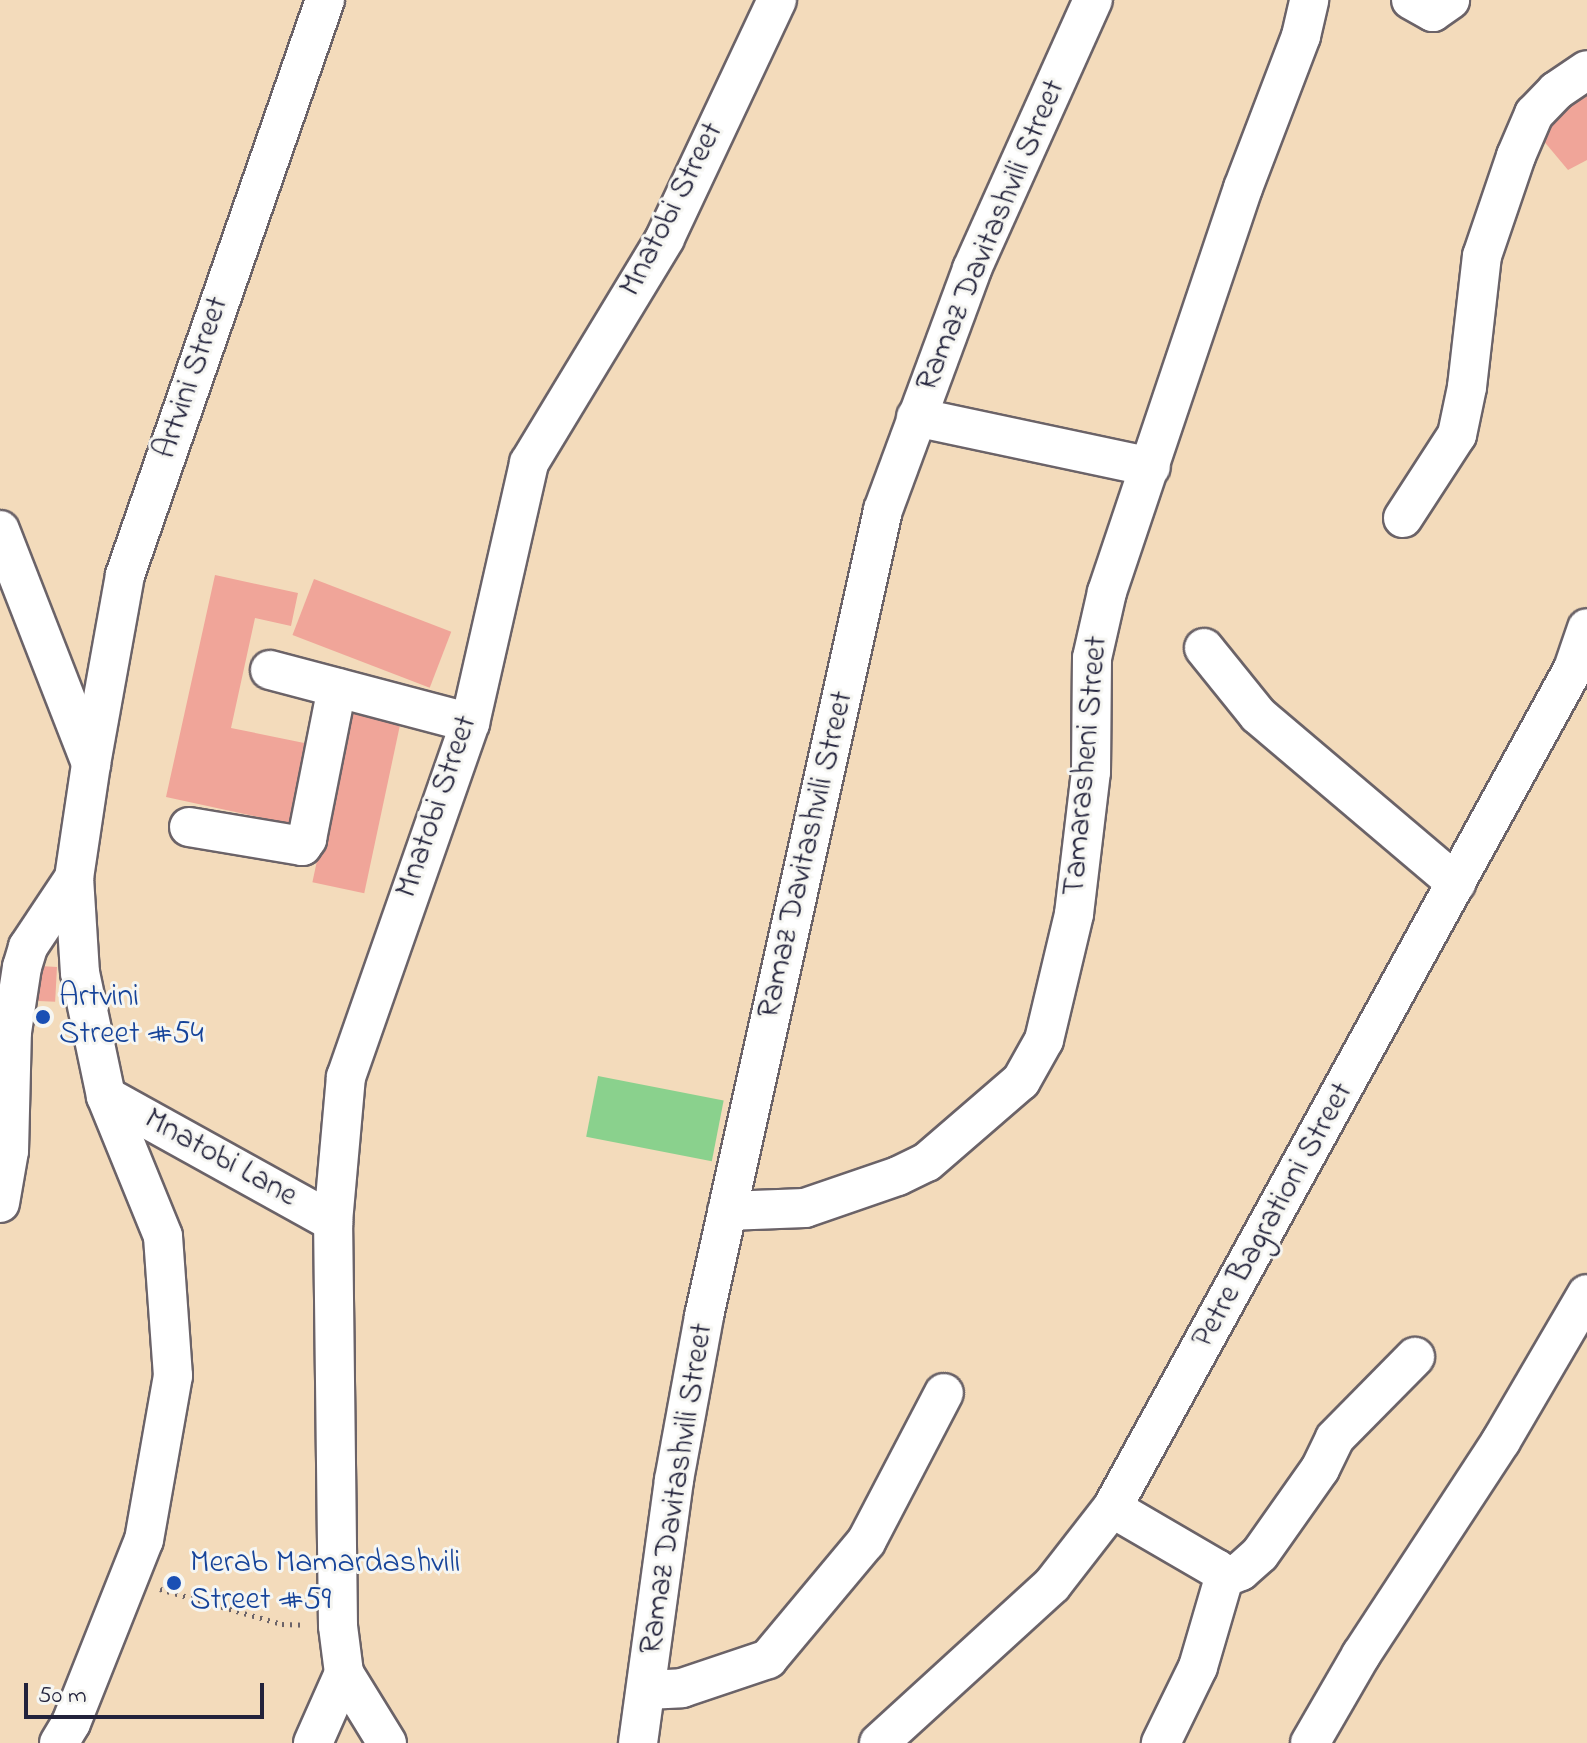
<!DOCTYPE html>
<html>
<head>
<meta charset="utf-8">
<style>
	body { margin:0 }
	#map { position:relative; width:1587px; height:1743px; overflow:hidden; background:#f3dbbb; font-family:"Indie Flower",sans-serif }
	div>[style] { position:absolute }
	.green>* { inset:0; background:#8ad18d; transform-origin:0 0 }
	.building>* { inset:0; background:#f0a599; transform-origin:0 0 }
	.path>* { height:5px; margin-top:-2.5px; transform-origin:0; background:repeating-linear-gradient(90deg,#6b6368 0 2px,transparent 0 8px) }
	.roads { filter:drop-shadow(2px 0 #6b6368) drop-shadow(-2px 0 #6b6368) drop-shadow(0 2px #6b6368) drop-shadow(0 -2px #6b6368) }
	.minor>* { height:38px; margin:-19px; padding:0 19px; transform-origin:19px; border-radius:19px; background:#fff }
	.dots>* { width:22px; height:22px; translate:-50% -50%; box-sizing:border-box; border:4px solid #f6f6f2; border-radius:50% }
	span { translate:-50% -50%; white-space:nowrap; text-align:center; line-height:1.15; -webkit-text-stroke:6px #f6f6f2; paint-order:stroke }
	.street-label { font-size:32px; color:#22223b }
	.transit-label { font-size:32px; color:#164399 }
	.left { translate:0 -50%; text-align:left }
	.scale { position:absolute; left:24px; top:1683px; width:240px; height:36px; box-sizing:border-box; border:4px solid #22223b; border-top:0; padding-left:10px; font-size:24px; line-height:28px; white-space:nowrap; color:#22223b; -webkit-text-stroke:6px #f6f6f2; paint-order:stroke }
</style>
</head>
<body>
<div id="map">
	<div class="green">
		<i style="left:598px;top:1076px;width:128px;height:62px;rotate:11deg"></i>
	</div>
	<div class="building">
		<i style="clip-path:polygon(1587px 83px,1587px 160px,1568px 170px,1537px 133px)"></i>
		<i style="clip-path:polygon(215px 575px,298px 593px,291px 626px,255px 618px,231px 728px,314px 745px,296px 825px,166px 797px)"></i>
		<i style="left:314px;top:579px;width:147px;height:60px;rotate:21deg"></i>
		<i style="left:349px;top:710px;width:53px;height:176px;rotate:12deg"></i>
		<i style="left:40px;top:966px;width:17px;height:35px;rotate:3deg"></i>
	</div>
	<div class="path">
		<i style="left:160px;top:1589px;width:127px;rotate:16deg"></i>
		<i style="left:282px;top:1624px;width:23px;rotate:2deg"></i>
	</div>
	<div class="roads">
		<div class="minor">
			<i style="left:1411px;top:0;width:25px;rotate:29deg"></i>
			<i style="left:1433px;top:12px;width:21px;rotate:-35deg"></i>
			<i style="left:916px;top:417px;width:240px;rotate:12deg"></i>
			<i style="left:1403px;top:518px;width:99px;rotate:-57deg"></i>
			<i style="left:1457px;top:435px;width:49px;rotate:-78.2deg"></i>
			<i style="left:1467px;top:387px;width:132px;rotate:-83.5deg"></i>
			<i style="left:1482px;top:256px;width:106px;rotate:-71.2deg"></i>
			<i style="left:1516px;top:156px;width:46px;rotate:-66.8deg"></i>
			<i style="left:1534px;top:114px;width:32px;rotate:-46deg"></i>
			<i style="left:1556px;top:91px;width:37px;rotate:-34deg"></i>
			<i style="left:0;top:530px;width:251px;rotate:68.7deg"></i>
			<i style="left:1204px;top:648px;width:86px;rotate:51.1deg"></i>
			<i style="left:1258px;top:715px;width:260px;rotate:40.3deg"></i>
			<i style="left:270px;top:670px;width:207px;rotate:14.8deg"></i>
			<i style="left:189px;top:827px;width:115px;rotate:9.5deg"></i>
			<i style="left:302px;top:846px;width:9px;rotate:-54deg"></i>
			<i style="left:307px;top:839px;width:154px;rotate:-78.8deg"></i>
			<i style="left:106px;top:1096px;width:260px;rotate:29deg"></i>
			<i style="left:0;top:1203px;width:53px;rotate:-80.2deg"></i>
			<i style="left:9px;top:1151px;width:119px;rotate:-88.6deg"></i>
			<i style="left:12px;top:1032px;width:66px;rotate:-81.3deg"></i>
			<i style="left:22px;top:967px;width:21px;rotate:-73deg"></i>
			<i style="left:28px;top:947px;width:83px;rotate:-56.3deg"></i>
			<i style="left:727px;top:1211px;width:78px;rotate:-2.2deg"></i>
			<i style="left:805px;top:1208px;width:98px;rotate:-19deg"></i>
			<i style="left:898px;top:1176px;width:32px;rotate:-26deg"></i>
			<i style="left:927px;top:1162px;width:124px;rotate:-40.8deg"></i>
			<i style="left:1021px;top:1081px;width:47px;rotate:-60.7deg"></i>
			<i style="left:1044px;top:1040px;width:130px;rotate:-76.6deg"></i>
			<i style="left:1074px;top:914px;width:143px;rotate:-83.2deg"></i>
			<i style="left:1091px;top:772px;width:114px;rotate:-89.5deg"></i>
			<i style="left:1092px;top:658px;width:68px;rotate:-77.2deg"></i>
			<i style="left:1107px;top:592px;width:426px;rotate:-71.4deg"></i>
			<i style="left:1243px;top:188px;width:163px;rotate:-69.1deg"></i>
			<i style="left:1301px;top:36px;width:37px;rotate:-77deg"></i>
			<i style="left:1112px;top:1508px;width:121px;rotate:30.2deg"></i>
			<i style="left:1217px;top:1569px;width:11px;rotate:52deg"></i>
			<i style="left:1224px;top:1578px;width:93px;rotate:106.3deg"></i>
			<i style="left:1198px;top:1667px;width:85px;rotate:116deg"></i>
			<i style="left:1224px;top:1578px;width:18px;rotate:-22deg"></i>
			<i style="left:1241px;top:1571px;width:25px;rotate:-42deg"></i>
			<i style="left:1260px;top:1554px;width:104px;rotate:-54.8deg"></i>
			<i style="left:1320px;top:1469px;width:34px;rotate:-64deg"></i>
			<i style="left:1335px;top:1438px;width:114px;rotate:-45.4deg"></i>
			<i style="left:647px;top:1690px;width:35px;rotate:-3deg"></i>
			<i style="left:682px;top:1688px;width:91px;rotate:-18.6deg"></i>
			<i style="left:768px;top:1659px;width:153px;rotate:-50.1deg"></i>
			<i style="left:866px;top:1542px;width:168px;rotate:-62.4deg"></i>
			<i style="left:59px;top:1743px;width:23px;rotate:-59deg"></i>
			<i style="left:71px;top:1723px;width:197px;rotate:-68.3deg"></i>
			<i style="left:144px;top:1540px;width:167px;rotate:-80deg"></i>
			<i style="left:173px;top:1376px;width:140px;rotate:-94.1deg"></i>
			<i style="left:163px;top:1236px;width:151px;rotate:-112.2deg"></i>
			<i style="left:106px;top:1096px;width:126px;rotate:-101.9deg"></i>
			<i style="left:80px;top:973px;width:95px;rotate:-93.6deg"></i>
			<i style="left:74px;top:878px;width:115px;rotate:-81.5deg"></i>
			<i style="left:91px;top:764px;width:192px;rotate:-79.8deg"></i>
			<i style="left:125px;top:575px;width:609px;rotate:-70.82deg"></i>
			<i style="left:313px;top:1743px;width:77px;rotate:-66.1deg"></i>
			<i style="left:387px;top:1743px;width:82px;rotate:-121.6deg"></i>
			<i style="left:344px;top:1673px;width:47px;rotate:-97.3deg"></i>
			<i style="left:338px;top:1626px;width:404px;rotate:-90.7deg"></i>
			<i style="left:333px;top:1222px;width:146px;rotate:-84.9deg"></i>
			<i style="left:346px;top:1077px;width:375px;rotate:-70.7deg"></i>
			<i style="left:470px;top:723px;width:267px;rotate:-77.2deg"></i>
			<i style="left:529px;top:463px;width:263px;rotate:-58.8deg"></i>
			<i style="left:665px;top:238px;width:263px;rotate:-64.8deg"></i>
			<i style="left:638px;top:1743px;width:265px;rotate:-82.2deg"></i>
			<i style="left:674px;top:1480px;width:167px;rotate:-79.6deg"></i>
			<i style="left:704px;top:1316px;width:826px;rotate:-77.48deg"></i>
			<i style="left:883px;top:510px;width:257px;rotate:-69.7deg"></i>
			<i style="left:972px;top:269px;width:295px;rotate:-65.8deg"></i>
			<i style="left:879px;top:1743px;width:234px;rotate:-42.4deg"></i>
			<i style="left:1052px;top:1585px;width:98px;rotate:-52.1deg"></i>
			<i style="left:1112px;top:1508px;width:957px;rotate:-61.21deg"></i>
			<i style="left:1573px;top:669px;width:43px;rotate:-71.1deg"></i>
			<i style="left:1310px;top:1743px;width:102px;rotate:-59.9deg"></i>
			<i style="left:1361px;top:1655px;width:256px;rotate:-56.8deg"></i>
			<i style="left:1501px;top:1441px;width:170px;rotate:-59.7deg"></i>
		</div>
	</div>
	<div class="dots">
		<i style="left:43px;top:1017px;background:#1a4fb4"></i>
		<i style="left:174px;top:1583px;background:#1a4fb4"></i>
	</div>
	<div class="street-label">
		<span style="left:673px;top:210px;rotate:-63deg">Mnatobi Street</span>
		<span style="left:992px;top:236px;rotate:-67deg">Ramaz Davitashvili Street</span>
		<span style="left:193px;top:378px;rotate:-71deg">Artvini Street</span>
		<span style="left:1087px;top:766px;rotate:-85deg">Tamarasheni Street</span>
		<span style="left:438px;top:807px;rotate:-71deg">Mnatobi Street</span>
		<span style="left:807px;top:855px;rotate:-77deg">Ramaz Davitashvili Street</span>
		<span style="left:220px;top:1159px;rotate:29deg">Mnatobi Lane</span>
		<span style="left:1274px;top:1216px;rotate:-61deg">Petre Bagrationi Street</span>
		<span style="left:678px;top:1489px;rotate:-81deg">Ramaz Davitashvili Street</span>
	</div>
	<div class="transit-label">
		<span class="left" style="left:59px;top:1017px">Artvini<br>Street #54</span>
		<span class="left" style="left:190px;top:1583px">Merab Mamardashvili<br>Street #59</span>
	</div>
	<div class="scale">50 m</div>
</div>
</body>
</html>
